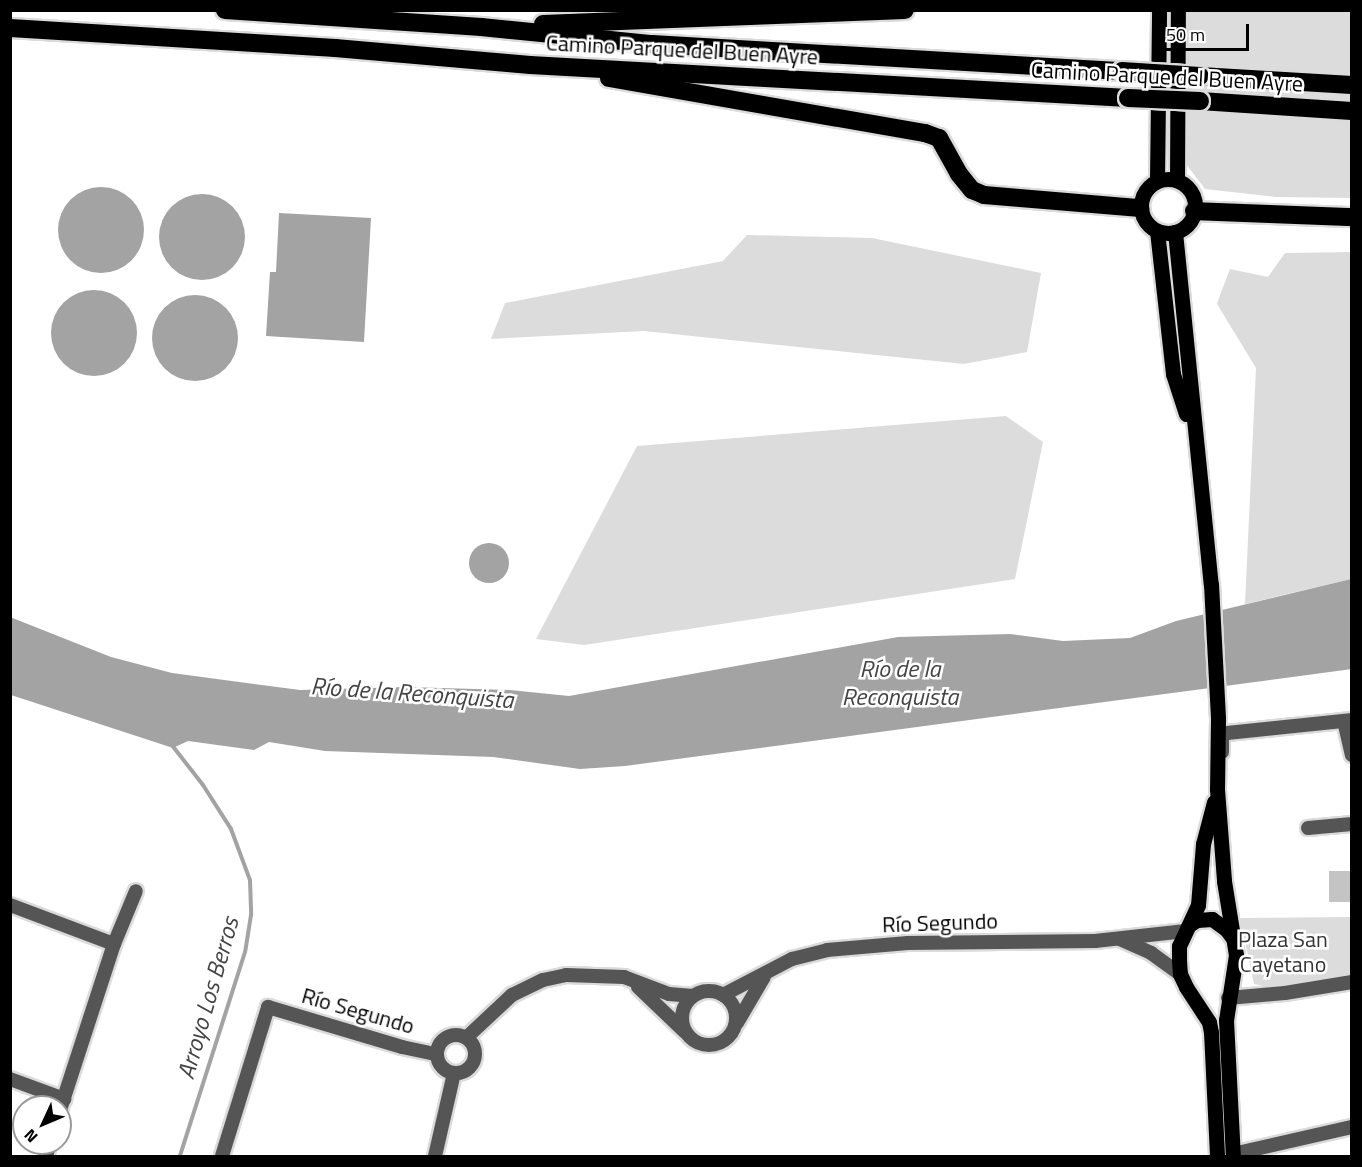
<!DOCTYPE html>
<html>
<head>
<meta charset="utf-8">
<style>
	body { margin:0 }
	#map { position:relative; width:1362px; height:1167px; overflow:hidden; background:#fff; font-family:"Titillium Web",sans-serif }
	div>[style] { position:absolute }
	.green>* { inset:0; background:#dcdcdc }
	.water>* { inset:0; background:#a3a3a3 }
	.round { border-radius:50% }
	.stream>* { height:4px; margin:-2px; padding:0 2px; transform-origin:2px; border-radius:2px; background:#a3a3a3 }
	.building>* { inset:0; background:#c4c4c4; transform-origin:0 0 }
	.roads { filter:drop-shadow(2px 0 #dbdbdb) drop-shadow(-2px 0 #dbdbdb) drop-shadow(0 2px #dbdbdb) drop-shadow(0 -2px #dbdbdb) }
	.minor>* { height:14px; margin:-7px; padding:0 7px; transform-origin:7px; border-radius:7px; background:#555 }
	.minor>.ring { margin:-7px; padding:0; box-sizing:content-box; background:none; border:14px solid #555; border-radius:50% }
	.major>* { height:15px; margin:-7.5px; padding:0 7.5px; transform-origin:7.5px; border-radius:7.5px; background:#000 }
	.major>.ring { margin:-7.5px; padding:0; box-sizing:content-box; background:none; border:15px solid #000; border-radius:50% }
	.highway>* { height:18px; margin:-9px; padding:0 9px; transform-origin:9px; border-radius:9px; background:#000 }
	.bridges { filter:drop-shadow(2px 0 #dbdbdb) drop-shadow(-2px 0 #dbdbdb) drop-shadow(0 2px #dbdbdb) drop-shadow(0 -2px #dbdbdb) }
	.highway-bridge>* { height:18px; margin:-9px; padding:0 9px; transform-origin:9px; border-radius:9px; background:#000 }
	span { translate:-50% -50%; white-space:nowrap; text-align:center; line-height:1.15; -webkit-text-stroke:5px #fff; paint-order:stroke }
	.street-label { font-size:22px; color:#000 }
	.park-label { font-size:22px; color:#333 }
	.water-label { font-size:24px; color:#444; font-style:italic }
	.frame { position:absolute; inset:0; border:12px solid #000; pointer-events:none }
	.north { position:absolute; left:12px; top:1095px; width:60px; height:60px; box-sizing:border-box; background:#fff; border:2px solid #999; border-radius:50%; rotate:226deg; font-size:16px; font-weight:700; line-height:24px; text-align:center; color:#000 }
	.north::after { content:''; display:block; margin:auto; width:21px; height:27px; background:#000; clip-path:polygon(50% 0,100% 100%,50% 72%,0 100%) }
	.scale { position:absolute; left:1155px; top:24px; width:94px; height:27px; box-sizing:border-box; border:3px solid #000; border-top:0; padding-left:8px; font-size:18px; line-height:21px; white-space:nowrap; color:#000; -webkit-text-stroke:4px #fff; paint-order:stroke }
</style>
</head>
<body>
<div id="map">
	<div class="green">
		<i style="clip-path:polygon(1185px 11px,1351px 11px,1351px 198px,1276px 197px,1205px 189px,1186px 164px)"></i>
		<i style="clip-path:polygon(747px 235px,872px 238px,1041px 273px,1027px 352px,964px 364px,644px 331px,491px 339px,505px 303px,723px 261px)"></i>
		<i style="clip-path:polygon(1351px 252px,1351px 579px,1245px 604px,1256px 368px,1217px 304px,1220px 295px,1230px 269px,1268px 277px,1285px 253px)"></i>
		<i style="clip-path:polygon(1006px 416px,1043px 442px,1015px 579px,584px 645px,536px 639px,637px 446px)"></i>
		<i style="clip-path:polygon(1351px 917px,1351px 974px,1273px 988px,1254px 984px,1240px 918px)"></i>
	</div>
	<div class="water">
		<i class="round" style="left:58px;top:187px;width:86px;height:86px"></i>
		<i class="round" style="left:159px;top:194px;width:86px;height:86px"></i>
		<i style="clip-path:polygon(279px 213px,371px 218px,364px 342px,266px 336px,270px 272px,276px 272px)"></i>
		<i class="round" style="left:51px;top:290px;width:86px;height:86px"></i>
		<i class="round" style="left:152px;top:295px;width:86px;height:86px"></i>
		<i class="round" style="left:469px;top:543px;width:40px;height:40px"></i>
		<i style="clip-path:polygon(1351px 579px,1352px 669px,625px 766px,580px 769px,493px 757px,325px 751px,269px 742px,254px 750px,188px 741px,173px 748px,11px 695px,10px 617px,111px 657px,172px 673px,300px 690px,406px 687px,510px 690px,569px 696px,898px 637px,1010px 634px,1063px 641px,1130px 638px,1176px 621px)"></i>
	</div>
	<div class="stream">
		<i style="left:171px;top:744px;width:52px;rotate:52deg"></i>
		<i style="left:203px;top:785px;width:52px;rotate:57.5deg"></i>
		<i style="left:231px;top:829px;width:54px;rotate:69.6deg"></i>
		<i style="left:250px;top:880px;width:35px;rotate:88deg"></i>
		<i style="left:251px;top:915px;width:37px;rotate:99deg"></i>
		<i style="left:245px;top:952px;width:214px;rotate:107.7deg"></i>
	</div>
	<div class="building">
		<i style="left:1352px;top:871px;width:31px;height:23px;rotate:90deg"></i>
	</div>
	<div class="roads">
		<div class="minor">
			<i style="left:1344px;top:721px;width:35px;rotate:77deg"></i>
			<i style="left:1222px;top:752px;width:15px;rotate:-90deg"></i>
			<i style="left:1222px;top:737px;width:6px;rotate:-39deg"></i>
			<i style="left:1227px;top:733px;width:126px;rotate:-5.9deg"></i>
			<i style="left:1308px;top:828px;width:44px;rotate:-5.2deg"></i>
			<i style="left:10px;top:905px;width:111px;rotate:20.6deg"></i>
			<i style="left:1120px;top:939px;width:34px;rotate:24deg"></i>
			<i style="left:1151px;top:953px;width:36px;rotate:36deg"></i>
			<i style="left:638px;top:987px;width:64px;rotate:43.7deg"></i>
			<i class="ring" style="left:682px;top:991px;width:40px;height:40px"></i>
			<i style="left:723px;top:995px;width:78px;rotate:-27.6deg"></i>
			<i style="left:792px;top:959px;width:36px;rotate:-14deg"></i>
			<i style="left:827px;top:950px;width:81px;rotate:-4.9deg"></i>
			<i style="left:908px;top:943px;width:187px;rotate:-0.6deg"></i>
			<i style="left:1095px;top:941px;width:91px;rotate:-6.3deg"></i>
			<i style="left:1228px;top:998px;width:57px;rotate:-5deg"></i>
			<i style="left:1285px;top:993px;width:68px;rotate:-9.3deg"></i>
			<i style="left:737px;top:1023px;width:53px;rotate:-59.6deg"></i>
			<i class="ring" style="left:437px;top:1035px;width:24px;height:24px"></i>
			<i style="left:467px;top:1037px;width:62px;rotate:-43deg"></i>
			<i style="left:512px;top:995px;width:34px;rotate:-26deg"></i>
			<i style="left:543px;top:980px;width:24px;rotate:-12deg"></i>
			<i style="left:566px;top:975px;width:58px;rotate:2deg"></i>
			<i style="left:624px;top:977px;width:48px;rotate:20.7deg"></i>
			<i style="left:669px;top:994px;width:24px;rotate:5deg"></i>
			<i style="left:10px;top:1079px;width:58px;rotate:20.3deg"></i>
			<i style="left:60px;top:1110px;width:175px;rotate:-72deg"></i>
			<i style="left:114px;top:944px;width:57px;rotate:-67.5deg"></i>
			<i style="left:1233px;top:1154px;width:122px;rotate:-12.8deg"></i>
			<i style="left:46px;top:1156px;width:14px;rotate:-73deg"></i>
			<i style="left:222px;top:1156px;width:156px;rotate:-72.8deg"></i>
			<i style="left:268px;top:1007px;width:140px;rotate:16.6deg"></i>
			<i style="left:402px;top:1047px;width:35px;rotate:12deg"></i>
			<i style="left:435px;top:1156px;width:85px;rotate:-77.1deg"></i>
		</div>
		<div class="major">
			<i class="ring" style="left:1141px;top:179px;width:39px;height:39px"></i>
			<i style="left:1157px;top:180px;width:170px;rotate:-89.3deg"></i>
			<i style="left:1177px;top:180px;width:170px;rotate:-89.7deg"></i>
			<i style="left:1157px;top:231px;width:144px;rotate:83.6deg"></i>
			<i style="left:1173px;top:374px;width:42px;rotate:72deg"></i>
			<i style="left:1175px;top:232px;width:354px;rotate:84.2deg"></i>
			<i style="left:1211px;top:584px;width:135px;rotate:87deg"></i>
			<i style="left:1218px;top:719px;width:70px;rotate:90.8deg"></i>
			<i style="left:1217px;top:789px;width:92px;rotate:85.6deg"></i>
			<i style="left:1224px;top:881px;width:75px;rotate:80.8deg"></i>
			<i style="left:1236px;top:955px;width:66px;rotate:98.7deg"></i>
			<i style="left:1226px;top:1020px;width:136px;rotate:87.1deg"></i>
			<i style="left:1214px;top:802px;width:43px;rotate:104.7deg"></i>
			<i style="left:1203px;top:844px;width:61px;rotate:94.7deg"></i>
			<i style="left:1198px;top:905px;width:45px;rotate:114.9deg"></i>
			<i style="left:1179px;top:946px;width:14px;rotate:90deg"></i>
			<i style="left:1179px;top:960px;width:14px;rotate:86deg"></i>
			<i style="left:1180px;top:974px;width:14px;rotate:65deg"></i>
			<i style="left:1186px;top:987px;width:42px;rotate:56.7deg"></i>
			<i style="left:1209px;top:1022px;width:10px;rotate:79deg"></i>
			<i style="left:1211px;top:1032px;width:124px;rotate:87.2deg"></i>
			<i style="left:1189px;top:925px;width:9px;rotate:-32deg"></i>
			<i style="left:1197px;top:920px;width:15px;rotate:-4deg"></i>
			<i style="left:1212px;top:919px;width:17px;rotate:36deg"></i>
			<i style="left:1226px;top:929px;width:10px;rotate:53deg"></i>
		</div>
		<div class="highway">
			<i style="left:225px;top:10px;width:257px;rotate:3.8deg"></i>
			<i style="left:481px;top:27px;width:172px;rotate:5.7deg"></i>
			<i style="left:652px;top:44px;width:471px;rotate:3.3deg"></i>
			<i style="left:543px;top:24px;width:362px;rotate:-2.2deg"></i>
			<i style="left:10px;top:28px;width:326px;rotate:3.5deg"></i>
			<i style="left:335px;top:48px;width:196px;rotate:5deg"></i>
			<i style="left:530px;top:65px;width:599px;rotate:3.16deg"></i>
			<i style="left:1200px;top:76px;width:152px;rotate:3.4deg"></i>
			<i style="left:609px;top:78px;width:321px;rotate:9.9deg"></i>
			<i style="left:925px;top:133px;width:15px;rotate:20deg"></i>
			<i style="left:939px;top:138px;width:41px;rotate:60.9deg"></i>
			<i style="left:959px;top:174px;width:21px;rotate:51deg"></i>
			<i style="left:972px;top:190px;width:13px;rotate:23deg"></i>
			<i style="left:984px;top:195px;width:157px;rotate:4.8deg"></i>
			<i style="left:1200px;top:101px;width:152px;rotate:3.8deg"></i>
			<i style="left:1194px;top:211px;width:158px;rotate:2.2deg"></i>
		</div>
	</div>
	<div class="bridges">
		<div class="highway-bridge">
			<i style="left:1122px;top:71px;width:78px;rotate:3.7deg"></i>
			<i style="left:1128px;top:98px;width:72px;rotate:2.4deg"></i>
		</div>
	</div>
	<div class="street-label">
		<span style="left:682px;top:50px;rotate:3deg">Camino Parque del Buen Ayre</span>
		<span style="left:1167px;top:77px;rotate:3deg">Camino Parque del Buen Ayre</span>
		<span style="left:940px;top:923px;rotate:-2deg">Río Segundo</span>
		<span style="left:358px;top:1011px;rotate:16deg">Río Segundo</span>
	</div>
	<div class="park-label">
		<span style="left:1283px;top:952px">Plaza San<br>Cayetano</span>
	</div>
	<div class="water-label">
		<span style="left:900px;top:683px">Río de la<br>Reconquista</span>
		<span style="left:412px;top:693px;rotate:4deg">Río de la Reconquista</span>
		<span style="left:208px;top:998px;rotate:-74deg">Arroyo Los Berros</span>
	</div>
	<div class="frame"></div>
	<div class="north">N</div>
	<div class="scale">50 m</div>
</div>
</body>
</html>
